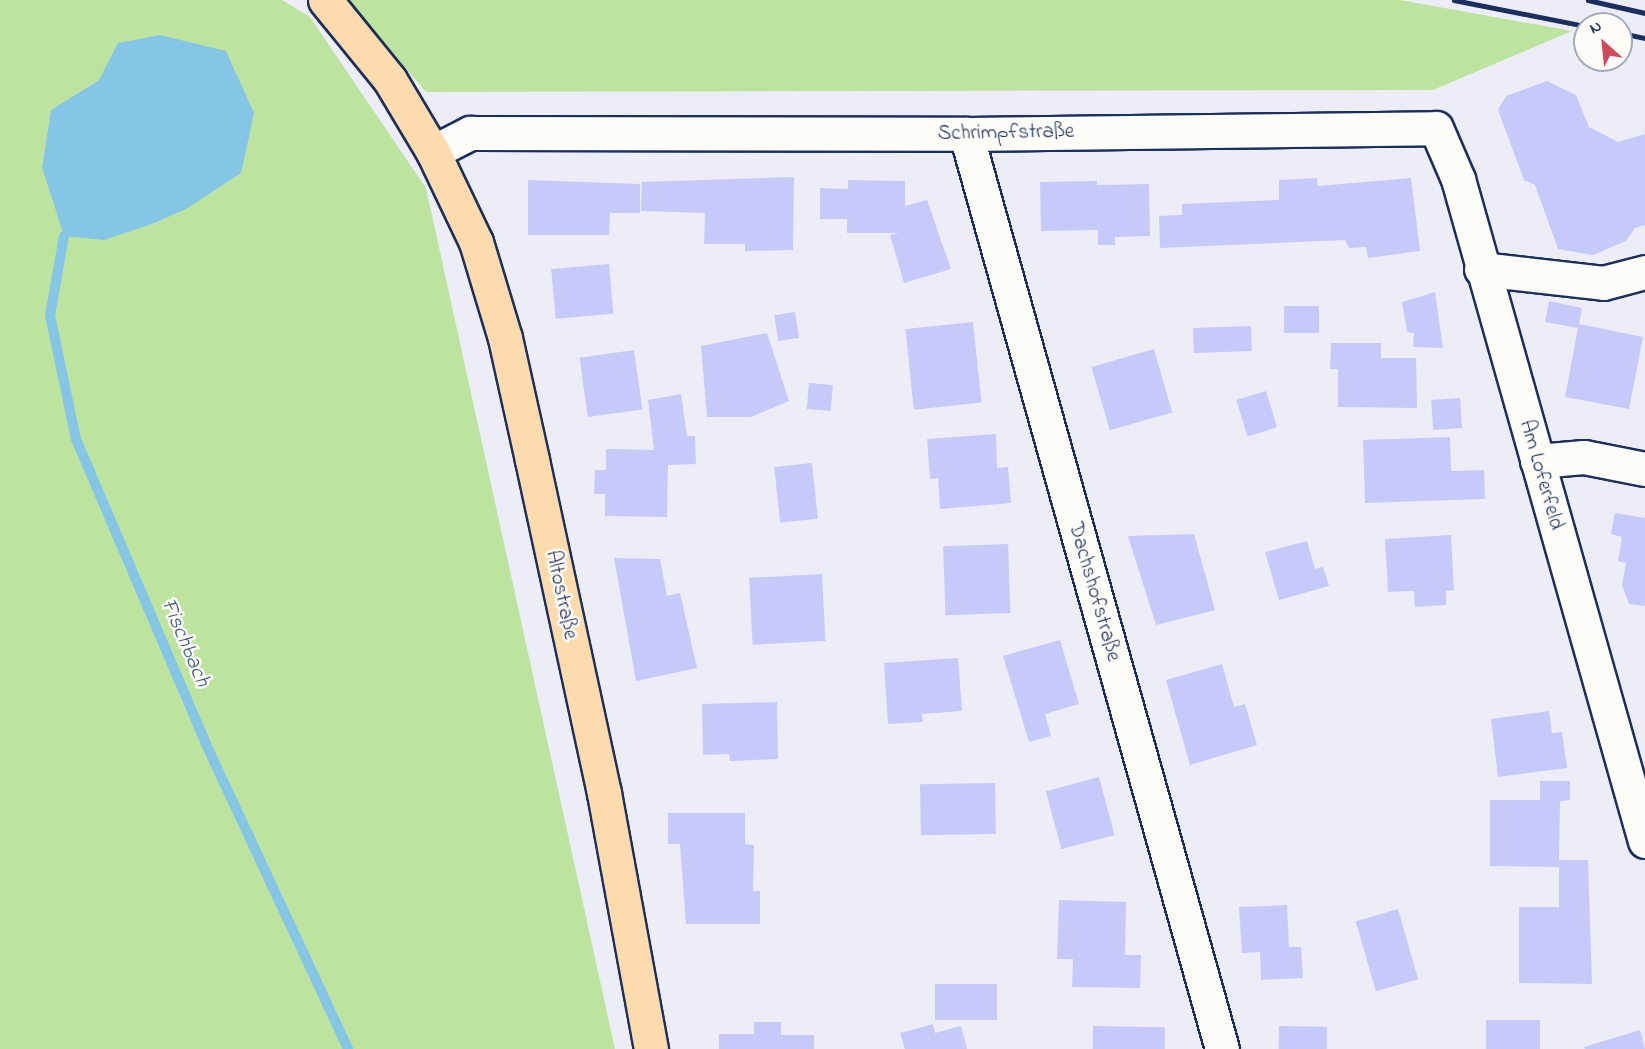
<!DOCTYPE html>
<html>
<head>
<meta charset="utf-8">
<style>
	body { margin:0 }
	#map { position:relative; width:1645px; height:1049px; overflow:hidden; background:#ededf8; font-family:"Indie Flower",sans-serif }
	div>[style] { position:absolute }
	.green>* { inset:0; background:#bde49f }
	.water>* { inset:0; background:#85c5e6 }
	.stream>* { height:10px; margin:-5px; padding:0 5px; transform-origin:5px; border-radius:5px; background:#85c5e6 }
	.building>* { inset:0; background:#c8c9fb; transform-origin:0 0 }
	.roads { filter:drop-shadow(2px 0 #1b2f5e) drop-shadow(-2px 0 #1b2f5e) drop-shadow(0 2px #1b2f5e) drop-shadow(0 -2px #1b2f5e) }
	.minor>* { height:33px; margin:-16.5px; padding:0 16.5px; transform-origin:16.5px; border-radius:16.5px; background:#fdfcf7 }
	.major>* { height:33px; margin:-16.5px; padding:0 16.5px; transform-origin:16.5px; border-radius:16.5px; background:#fddbac }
	.rail>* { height:4.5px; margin:-2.25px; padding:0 2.25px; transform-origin:2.25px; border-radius:2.25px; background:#1b2f5e }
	span { translate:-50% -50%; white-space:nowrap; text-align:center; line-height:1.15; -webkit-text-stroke:5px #fdfcf7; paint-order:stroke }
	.street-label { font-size:21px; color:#1b2f5e }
	.water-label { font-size:22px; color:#3b5c87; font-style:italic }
	.north { position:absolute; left:1573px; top:12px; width:60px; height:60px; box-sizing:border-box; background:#fdfcf7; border:2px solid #a3aaba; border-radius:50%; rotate:333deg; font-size:16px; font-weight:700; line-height:24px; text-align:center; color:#1b2f5e }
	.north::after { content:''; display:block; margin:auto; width:21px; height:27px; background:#d1495b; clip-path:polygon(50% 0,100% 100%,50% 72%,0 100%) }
</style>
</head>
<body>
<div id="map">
	<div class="green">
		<i style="clip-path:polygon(evenodd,0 0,282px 0,310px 17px,426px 188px,615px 1049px,0 1049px,0 0,99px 80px,42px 167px,51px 110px,99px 80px)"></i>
		<i style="clip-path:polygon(348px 0,1400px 0,1572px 31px,1433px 90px,426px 92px)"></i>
	</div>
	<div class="water">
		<i style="clip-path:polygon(160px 35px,226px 51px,254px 113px,241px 173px,186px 209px,152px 224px,104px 240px,64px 236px,42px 167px,51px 110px,99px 80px,118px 43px)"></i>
	</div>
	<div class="stream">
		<i style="left:64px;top:236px;width:80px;rotate:100deg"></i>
		<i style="left:50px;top:315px;width:127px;rotate:78.2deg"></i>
		<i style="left:76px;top:439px;width:329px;rotate:66.9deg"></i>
		<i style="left:205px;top:742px;width:339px;rotate:65deg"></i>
	</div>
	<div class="building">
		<i style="clip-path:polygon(1547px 81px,1576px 95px,1589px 127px,1618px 142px,1645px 134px,1645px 225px,1635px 228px,1626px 241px,1593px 255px,1558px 249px,1535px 185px,1524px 180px,1498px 110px,1506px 96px)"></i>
		<i style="clip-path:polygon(794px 177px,793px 250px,745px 251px,745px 244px,704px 244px,705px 213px,641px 211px,642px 182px)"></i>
		<i style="clip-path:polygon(1317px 178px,1318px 186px,1411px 178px,1420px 251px,1368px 258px,1366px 247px,1349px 248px,1345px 240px,1160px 248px,1159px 216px,1182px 215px,1182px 204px,1279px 200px,1279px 180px)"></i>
		<i style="clip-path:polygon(528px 180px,640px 184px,640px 213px,610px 213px,609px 235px,528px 235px)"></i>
		<i style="clip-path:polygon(848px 180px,905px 181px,905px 206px,927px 200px,951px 269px,904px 283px,890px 235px,899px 233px,847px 233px,847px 219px,820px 219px,820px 188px,848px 189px)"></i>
		<i style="clip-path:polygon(1097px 181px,1097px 185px,1149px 184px,1150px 236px,1115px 237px,1115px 245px,1098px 245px,1098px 230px,1041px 231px,1040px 182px)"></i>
		<i style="left:609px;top:264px;width:50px;height:58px;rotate:85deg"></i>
		<i style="clip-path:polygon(1435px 292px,1443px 348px,1413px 347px,1414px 333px,1407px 332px,1402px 302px)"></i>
		<i style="clip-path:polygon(1549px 301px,1582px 308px,1579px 324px,1643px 337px,1629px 409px,1565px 397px,1578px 328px,1545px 322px)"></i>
		<i style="left:1284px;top:306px;width:35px;height:27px"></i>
		<i style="left:795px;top:312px;width:26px;height:21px;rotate:81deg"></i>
		<i style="left:973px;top:322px;width:81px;height:68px;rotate:84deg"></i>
		<i style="left:1251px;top:326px;width:25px;height:58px;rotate:88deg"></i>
		<i style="clip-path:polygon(767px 333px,789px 401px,751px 417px,707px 417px,701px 346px)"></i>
		<i style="clip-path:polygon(1331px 343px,1381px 343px,1381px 358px,1416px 358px,1417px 408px,1338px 407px,1338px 369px,1330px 369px)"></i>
		<i style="left:1154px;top:349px;width:66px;height:65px;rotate:74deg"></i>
		<i style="left:634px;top:350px;width:60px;height:55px;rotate:82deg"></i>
		<i style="left:809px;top:383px;width:24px;height:26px;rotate:5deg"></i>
		<i style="left:1266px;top:391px;width:38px;height:31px;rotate:73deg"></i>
		<i style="clip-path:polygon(681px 394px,687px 436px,695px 436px,696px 464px,668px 465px,667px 517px,605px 516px,605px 494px,594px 494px,595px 470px,606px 470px,606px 449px,654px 450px,648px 400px)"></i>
		<i style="left:1460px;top:398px;width:30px;height:29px;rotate:86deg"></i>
		<i style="clip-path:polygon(996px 434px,997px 468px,1008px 467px,1011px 503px,940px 509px,938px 478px,930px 479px,927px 439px)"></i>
		<i style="clip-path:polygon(1450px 437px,1451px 471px,1484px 470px,1485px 499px,1365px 503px,1363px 440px)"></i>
		<i style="left:812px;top:463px;width:56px;height:38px;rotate:84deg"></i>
		<i style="clip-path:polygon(1615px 513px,1645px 518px,1645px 606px,1629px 604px,1622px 585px,1626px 563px,1618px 561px,1622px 537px,1611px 534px)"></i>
		<i style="clip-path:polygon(1194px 534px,1215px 610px,1156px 625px,1128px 536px)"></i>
		<i style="clip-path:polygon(1451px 535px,1454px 590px,1446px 591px,1446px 605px,1415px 607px,1414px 591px,1388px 592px,1385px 539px)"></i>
		<i style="clip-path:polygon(1307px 541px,1315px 569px,1323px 567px,1329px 586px,1279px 600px,1265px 552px)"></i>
		<i style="left:1008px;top:544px;width:69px;height:65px;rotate:88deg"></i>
		<i style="clip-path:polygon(614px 558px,660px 559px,667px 596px,680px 593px,697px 668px,636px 681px)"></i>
		<i style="left:822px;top:574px;width:67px;height:73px;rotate:87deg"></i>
		<i style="clip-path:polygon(1060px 640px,1079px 704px,1045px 714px,1051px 736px,1029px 742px,1003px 656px)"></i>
		<i style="clip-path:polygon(958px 658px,962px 711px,922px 714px,923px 722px,888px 724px,884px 663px)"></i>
		<i style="clip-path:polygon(1222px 664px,1234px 707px,1245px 704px,1257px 745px,1190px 765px,1166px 680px)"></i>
		<i style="clip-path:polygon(777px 702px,778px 759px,730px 761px,729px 754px,703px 755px,702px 704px)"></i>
		<i style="clip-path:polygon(1549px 711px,1552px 733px,1562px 732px,1567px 768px,1498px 777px,1491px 719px)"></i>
		<i style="left:1099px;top:777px;width:60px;height:55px;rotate:75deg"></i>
		<i style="clip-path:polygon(1540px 781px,1570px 781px,1570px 800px,1560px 801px,1559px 860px,1588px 860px,1592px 984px,1519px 983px,1519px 907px,1559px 907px,1559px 867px,1490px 866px,1490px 800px,1540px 800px)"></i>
		<i style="left:995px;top:783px;width:51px;height:75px;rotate:89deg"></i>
		<i style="clip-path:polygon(668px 813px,745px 813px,745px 844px,754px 845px,753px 891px,760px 891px,760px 924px,686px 924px,680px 844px,668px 844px)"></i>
		<i style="clip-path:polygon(1059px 900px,1126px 902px,1125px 955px,1141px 955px,1140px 988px,1072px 987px,1073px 959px,1057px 959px)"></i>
		<i style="clip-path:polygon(1287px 905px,1289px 947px,1301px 947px,1303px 978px,1261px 980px,1260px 952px,1242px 953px,1239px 907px)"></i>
		<i style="left:1398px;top:909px;width:73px;height:44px;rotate:74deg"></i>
		<i style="left:997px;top:984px;width:36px;height:62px;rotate:90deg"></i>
		<i style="left:1486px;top:1020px;width:54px;height:29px"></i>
		<i style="clip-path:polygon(754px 1022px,781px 1022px,781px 1035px,814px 1035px,814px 1049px,719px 1049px,719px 1034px,754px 1034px)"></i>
		<i style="clip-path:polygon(933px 1024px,935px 1033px,961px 1026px,967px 1049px,905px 1049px,900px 1033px)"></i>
		<i style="left:1093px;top:1026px;width:72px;height:23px;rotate:1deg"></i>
		<i style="left:1279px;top:1026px;width:48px;height:23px;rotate:1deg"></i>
		<i style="clip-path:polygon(1640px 1030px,1645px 1049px,1585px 1049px,1584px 1047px)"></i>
	</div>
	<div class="roads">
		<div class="minor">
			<i style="left:966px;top:134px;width:950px;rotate:74.37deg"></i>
			<i style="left:433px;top:152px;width:42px;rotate:-27.2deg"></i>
			<i style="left:470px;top:133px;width:496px;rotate:0.1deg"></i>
			<i style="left:966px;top:134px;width:470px;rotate:-0.7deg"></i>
			<i style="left:1436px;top:128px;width:56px;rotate:66.7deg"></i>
			<i style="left:1458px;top:179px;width:688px;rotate:74.23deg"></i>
			<i style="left:1481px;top:269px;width:123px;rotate:6.5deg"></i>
			<i style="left:1603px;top:283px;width:43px;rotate:-14.7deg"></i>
			<i style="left:1537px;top:461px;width:47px;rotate:-4.9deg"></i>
			<i style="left:1584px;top:457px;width:62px;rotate:11.1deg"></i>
		</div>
		<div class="major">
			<i style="left:325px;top:0;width:103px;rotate:50.9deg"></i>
			<i style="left:390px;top:80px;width:84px;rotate:59.2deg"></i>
			<i style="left:433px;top:152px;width:100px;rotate:64.5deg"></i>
			<i style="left:476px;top:242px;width:100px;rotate:73.2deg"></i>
			<i style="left:505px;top:338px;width:125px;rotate:77.5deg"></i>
			<i style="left:532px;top:460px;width:341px;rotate:77.8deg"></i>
			<i style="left:604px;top:793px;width:260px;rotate:79.6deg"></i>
		</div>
	</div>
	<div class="rail">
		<i style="left:1454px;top:0;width:134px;rotate:11.2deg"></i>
		<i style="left:1588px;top:0;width:58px;rotate:12.8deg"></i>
		<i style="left:1621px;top:33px;width:25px;rotate:12deg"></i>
	</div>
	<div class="street-label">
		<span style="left:1006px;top:133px;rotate:-1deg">Schrimpfstraße</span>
		<span style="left:1541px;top:475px;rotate:74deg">Am Loferfeld</span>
		<span style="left:1094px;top:592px;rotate:74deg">Dachshofstraße</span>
		<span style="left:561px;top:595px;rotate:78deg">Altostraße</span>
	</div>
	<div class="water-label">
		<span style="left:184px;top:643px;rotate:67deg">Fischbach</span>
	</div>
	<div class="north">N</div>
</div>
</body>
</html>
